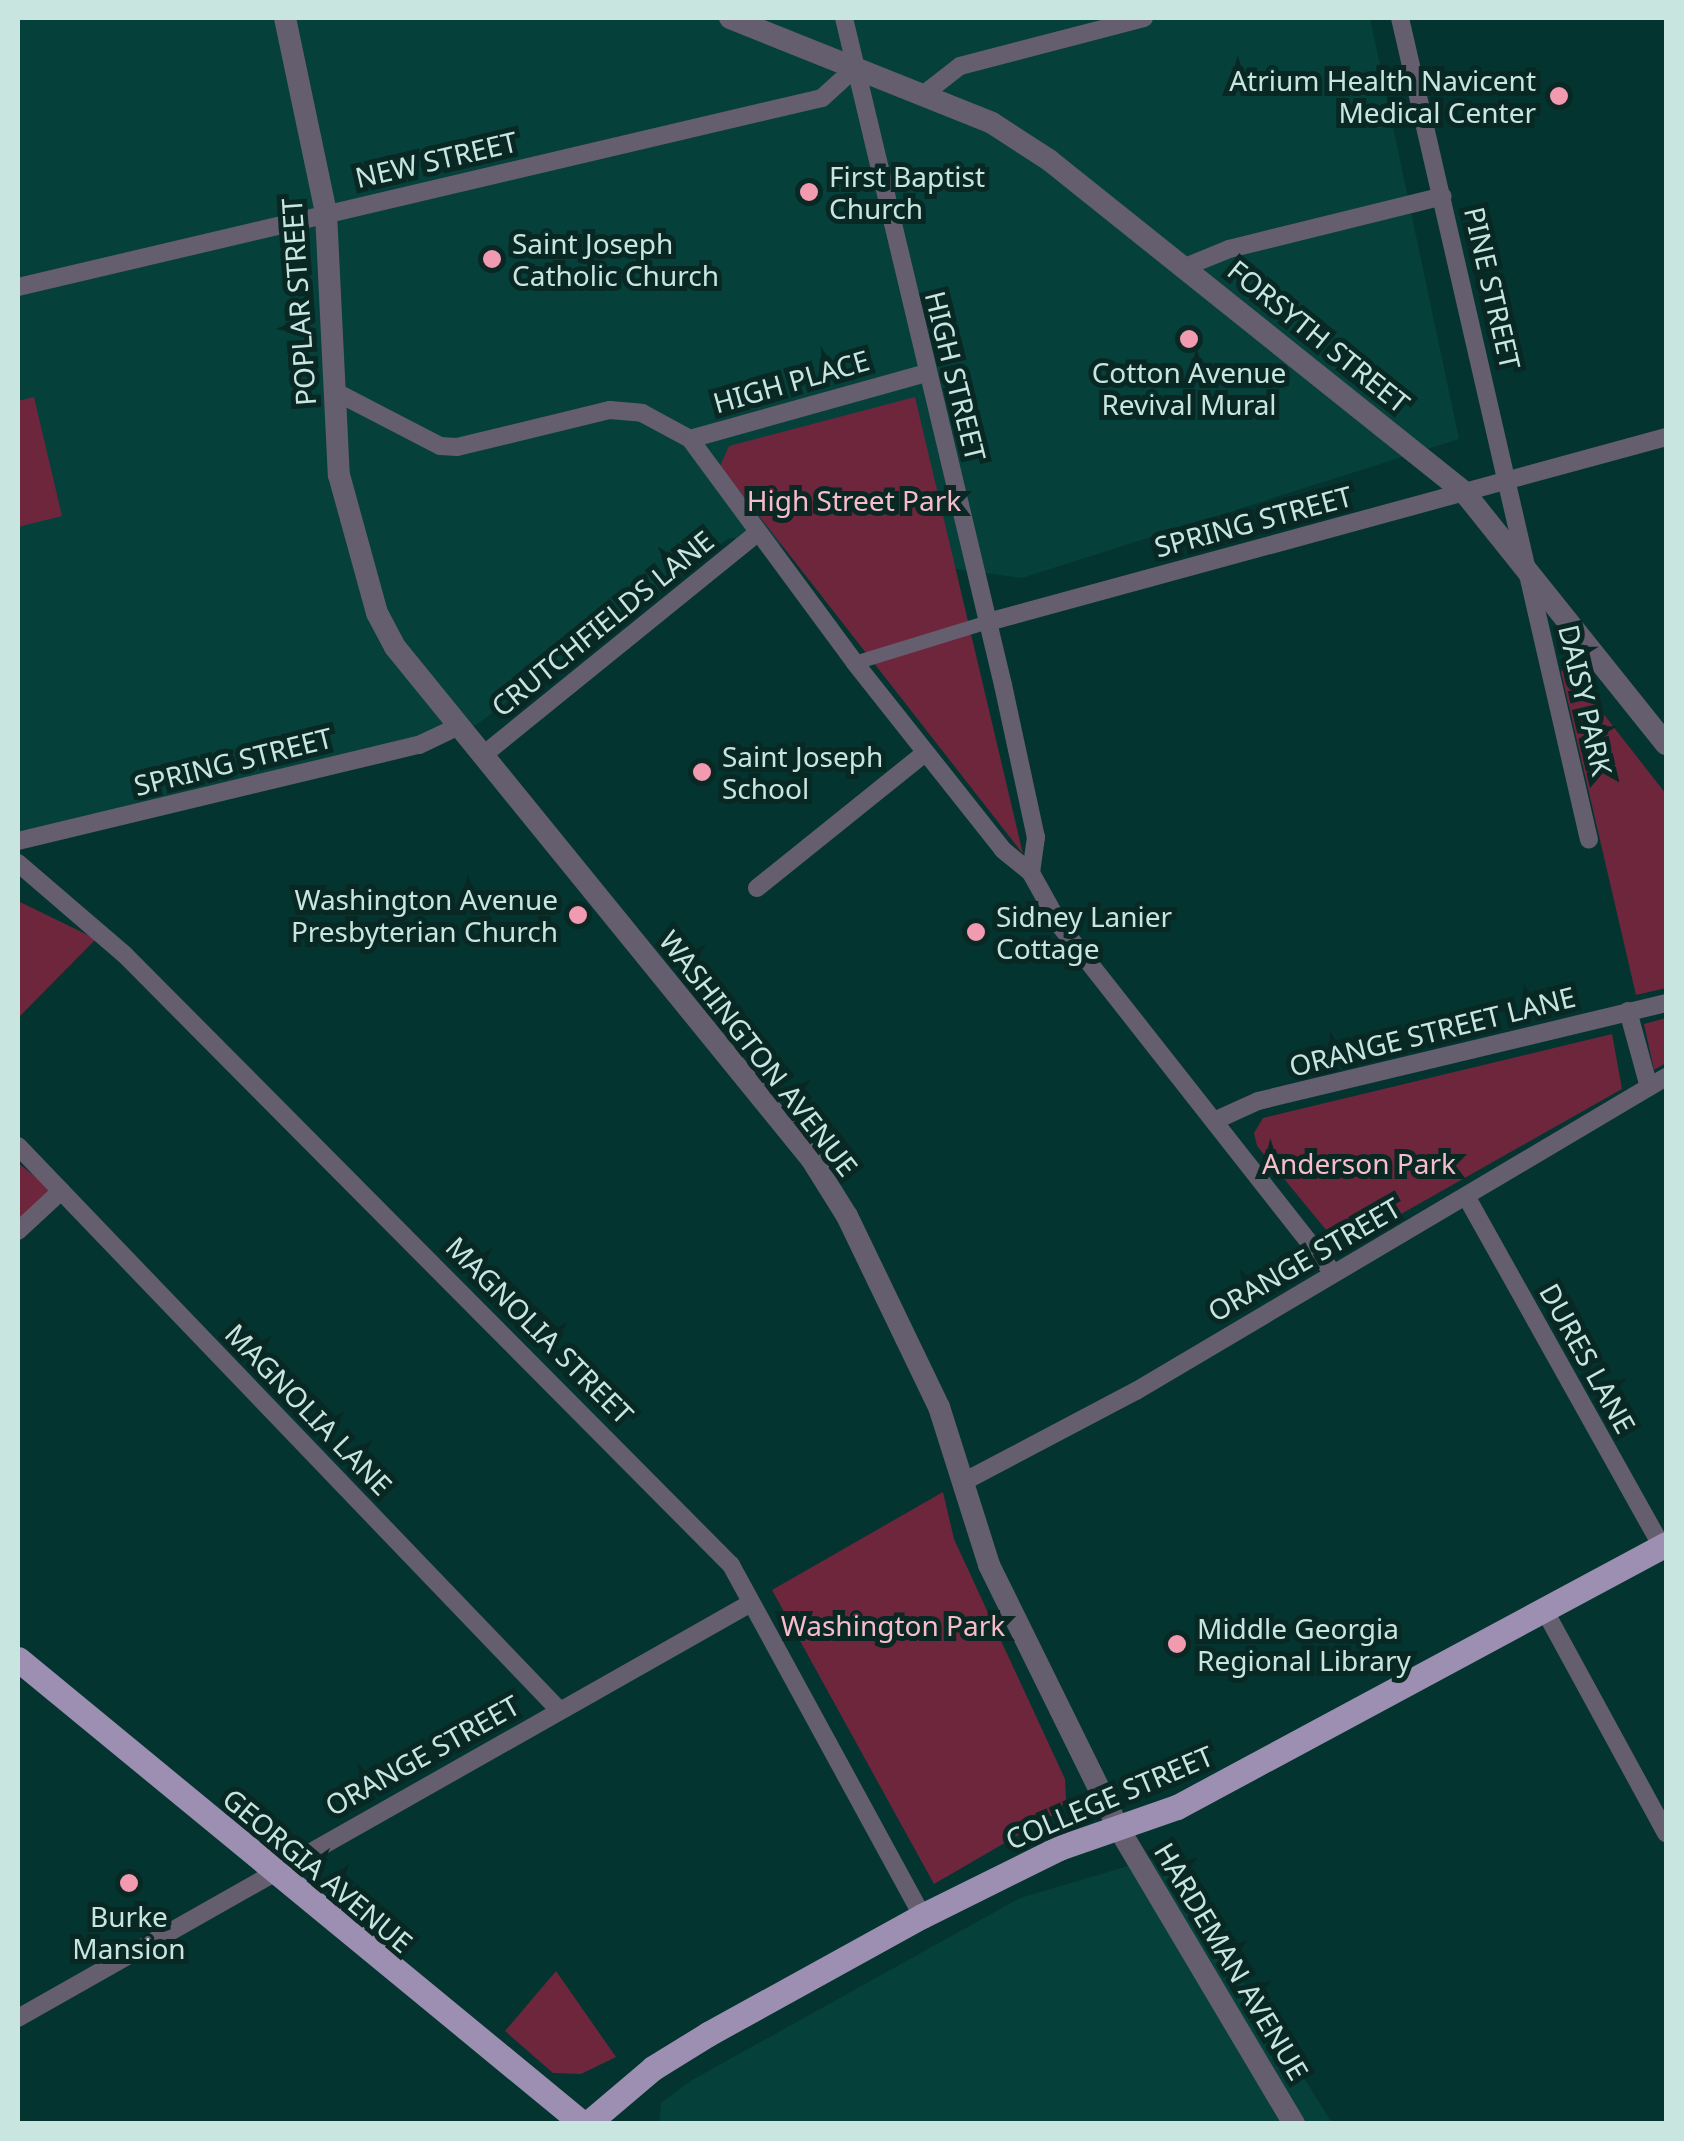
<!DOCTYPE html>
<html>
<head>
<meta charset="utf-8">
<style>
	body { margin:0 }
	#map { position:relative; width:1684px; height:2141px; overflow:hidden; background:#04342f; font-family:"Noto Sans",sans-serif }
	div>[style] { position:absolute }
	.built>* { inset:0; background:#05403a }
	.green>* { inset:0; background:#6e263c }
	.pedestrian>* { height:14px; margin:-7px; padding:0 7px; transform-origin:7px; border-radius:7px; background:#655e6e }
	.minor>* { height:18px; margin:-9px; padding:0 9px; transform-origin:9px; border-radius:9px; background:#655e6e }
	.tertiary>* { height:22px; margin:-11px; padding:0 11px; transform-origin:11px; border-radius:11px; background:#655e6e }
	.primary>* { height:25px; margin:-12.5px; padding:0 12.5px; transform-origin:12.5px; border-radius:12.5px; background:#9d8fb1 }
	.dots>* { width:28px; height:28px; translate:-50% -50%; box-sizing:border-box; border:5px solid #092824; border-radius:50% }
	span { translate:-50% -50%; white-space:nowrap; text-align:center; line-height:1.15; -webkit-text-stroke:10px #092824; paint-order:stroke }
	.poi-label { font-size:28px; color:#c8e5e0 }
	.right { translate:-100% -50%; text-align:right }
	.left { translate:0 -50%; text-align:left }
	.street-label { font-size:28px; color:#c8e5e0 }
	.park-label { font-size:28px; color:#f6bcc9 }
	.frame { position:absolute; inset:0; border:20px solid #c8e5e0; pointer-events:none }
</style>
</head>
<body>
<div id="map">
	<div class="built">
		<i style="clip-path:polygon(18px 18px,1370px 18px,1459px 439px,1022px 578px,729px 538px,476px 725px,18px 832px)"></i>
		<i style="clip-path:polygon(1165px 1855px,1332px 2123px,659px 2124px,661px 2103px,692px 2080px,1020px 1898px)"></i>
	</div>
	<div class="green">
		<i style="clip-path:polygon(34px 397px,62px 516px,18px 527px,18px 401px)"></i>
		<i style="clip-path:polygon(915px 397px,1023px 854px,720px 466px,729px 446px)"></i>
		<i style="clip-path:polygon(1566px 666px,1666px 794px,1666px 988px,1636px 995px,1561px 672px)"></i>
		<i style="clip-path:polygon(18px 901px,96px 939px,18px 1018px)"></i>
		<i style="clip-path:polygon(1666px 1018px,1666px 1063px,1654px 1070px,1644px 1024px)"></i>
		<i style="clip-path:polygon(1612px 1034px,1622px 1089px,1341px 1248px,1257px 1146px,1254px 1133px,1263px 1118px)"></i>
		<i style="clip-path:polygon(18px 1163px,55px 1192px,19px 1226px,18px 1218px)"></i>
		<i style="clip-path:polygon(943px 1492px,954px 1539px,1065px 1779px,1066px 1799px,1058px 1812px,934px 1884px,772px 1590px)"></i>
		<i style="clip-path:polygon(556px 1971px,616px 2057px,581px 2074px,553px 2073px,505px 2031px)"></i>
	</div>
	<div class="pedestrian">
		<i style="left:855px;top:663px;width:139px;rotate:-17.1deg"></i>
	</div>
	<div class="minor">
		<i style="left:844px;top:18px;width:686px;rotate:76.59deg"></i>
		<i style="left:1003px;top:685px;width:156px;rotate:77.8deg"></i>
		<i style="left:1036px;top:837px;width:36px;rotate:98deg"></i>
		<i style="left:1400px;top:18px;width:843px;rotate:77.05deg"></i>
		<i style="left:924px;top:94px;width:46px;rotate:-37.9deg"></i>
		<i style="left:960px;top:66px;width:190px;rotate:-14.6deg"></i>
		<i style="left:1185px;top:267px;width:48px;rotate:-22.2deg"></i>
		<i style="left:1229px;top:249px;width:220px;rotate:-13.9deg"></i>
		<i style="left:18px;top:287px;width:826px;rotate:-13.23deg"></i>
		<i style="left:822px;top:98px;width:46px;rotate:-42.4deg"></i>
		<i style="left:334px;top:391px;width:119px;rotate:27.4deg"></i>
		<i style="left:440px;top:446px;width:17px;rotate:3deg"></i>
		<i style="left:457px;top:447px;width:157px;rotate:-13.6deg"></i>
		<i style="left:610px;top:410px;width:32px;rotate:5deg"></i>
		<i style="left:642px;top:413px;width:55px;rotate:28.4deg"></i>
		<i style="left:690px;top:439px;width:245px;rotate:-15.6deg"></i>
		<i style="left:690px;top:439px;width:278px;rotate:53.6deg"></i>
		<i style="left:855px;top:663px;width:238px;rotate:51.6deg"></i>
		<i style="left:1003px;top:850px;width:36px;rotate:39deg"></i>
		<i style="left:1031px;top:873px;width:62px;rotate:60.9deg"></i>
		<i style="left:1061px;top:927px;width:440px;rotate:51.8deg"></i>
		<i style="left:988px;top:622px;width:703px;rotate:-15.26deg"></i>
		<i style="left:482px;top:756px;width:353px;rotate:-39deg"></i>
		<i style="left:18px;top:841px;width:412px;rotate:-13.5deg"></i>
		<i style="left:419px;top:745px;width:44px;rotate:-25.4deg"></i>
		<i style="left:18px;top:863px;width:141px;rotate:40.7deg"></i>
		<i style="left:125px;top:955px;width:860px;rotate:45.19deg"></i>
		<i style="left:731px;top:1565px;width:400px;rotate:61.4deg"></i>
		<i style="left:757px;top:888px;width:216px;rotate:-38.8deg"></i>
		<i style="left:1628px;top:1011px;width:79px;rotate:74.6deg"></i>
		<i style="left:1214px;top:1121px;width:48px;rotate:-24.4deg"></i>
		<i style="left:1258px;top:1101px;width:420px;rotate:-13.5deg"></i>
		<i style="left:18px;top:1146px;width:782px;rotate:46.19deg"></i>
		<i style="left:1466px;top:1196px;width:402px;rotate:60.8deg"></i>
		<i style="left:18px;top:1231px;width:59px;rotate:-42.9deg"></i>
		<i style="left:965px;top:1481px;width:193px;rotate:-27.8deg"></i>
		<i style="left:1136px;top:1391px;width:616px;rotate:-30.64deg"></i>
		<i style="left:1546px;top:1613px;width:251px;rotate:61.4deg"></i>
		<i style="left:18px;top:2018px;width:842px;rotate:-29.52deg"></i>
	</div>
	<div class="tertiary">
		<i style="left:285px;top:18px;width:199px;rotate:78.1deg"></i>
		<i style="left:326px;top:213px;width:262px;rotate:87.2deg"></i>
		<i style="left:339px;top:475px;width:143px;rotate:74.6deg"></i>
		<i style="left:377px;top:613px;width:38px;rotate:62deg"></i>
		<i style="left:395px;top:647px;width:661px;rotate:50.89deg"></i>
		<i style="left:812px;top:1160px;width:66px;rotate:58deg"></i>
		<i style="left:847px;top:1216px;width:212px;rotate:64.3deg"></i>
		<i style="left:939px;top:1407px;width:166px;rotate:72.4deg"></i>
		<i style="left:989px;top:1565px;width:294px;rotate:63.8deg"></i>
		<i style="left:1119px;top:1829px;width:343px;rotate:59.3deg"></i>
		<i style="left:730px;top:18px;width:282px;rotate:21.8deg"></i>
		<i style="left:992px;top:123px;width:68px;rotate:33deg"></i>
		<i style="left:1049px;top:160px;width:531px;rotate:38.66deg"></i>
		<i style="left:1464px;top:492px;width:323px;rotate:51.3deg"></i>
	</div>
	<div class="primary">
		<i style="left:18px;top:1659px;width:732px;rotate:39.45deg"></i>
		<i style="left:587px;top:2124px;width:87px;rotate:-40.3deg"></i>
		<i style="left:653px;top:2068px;width:65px;rotate:-31.7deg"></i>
		<i style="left:708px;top:2034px;width:244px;rotate:-28.9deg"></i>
		<i style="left:922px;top:1916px;width:153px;rotate:-26.4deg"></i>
		<i style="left:1059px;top:1848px;width:125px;rotate:-19.2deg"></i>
		<i style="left:1177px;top:1807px;width:555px;rotate:-28.27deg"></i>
	</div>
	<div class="dots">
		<i style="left:1559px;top:96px;background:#f29aaf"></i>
		<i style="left:809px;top:192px;background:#f29aaf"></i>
		<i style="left:492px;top:259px;background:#f29aaf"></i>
		<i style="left:1189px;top:339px;background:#f29aaf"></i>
		<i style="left:702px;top:772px;background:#f29aaf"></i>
		<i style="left:578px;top:915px;background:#f29aaf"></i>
		<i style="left:976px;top:932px;background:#f29aaf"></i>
		<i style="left:1177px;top:1644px;background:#f29aaf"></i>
		<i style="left:129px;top:1883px;background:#f29aaf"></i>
	</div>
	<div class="poi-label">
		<span class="right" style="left:1536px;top:96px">Atrium Health Navicent<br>Medical Center</span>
		<span class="left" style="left:829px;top:192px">First Baptist<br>Church</span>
		<span class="left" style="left:512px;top:259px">Saint Joseph<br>Catholic Church</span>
		<span style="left:1189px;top:388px">Cotton Avenue<br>Revival Mural</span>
		<span class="left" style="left:722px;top:772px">Saint Joseph<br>School</span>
		<span class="right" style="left:558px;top:915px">Washington Avenue<br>Presbyterian Church</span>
		<span class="left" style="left:996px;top:932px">Sidney Lanier<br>Cottage</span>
		<span class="left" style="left:1197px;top:1644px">Middle Georgia<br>Regional Library</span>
		<span style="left:129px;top:1932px">Burke<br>Mansion</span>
	</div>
	<div class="street-label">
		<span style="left:436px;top:159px;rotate:-13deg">NEW STREET</span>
		<span style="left:1493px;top:288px;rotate:77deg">PINE STREET</span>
		<span style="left:298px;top:302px;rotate:-94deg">POPLAR STREET</span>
		<span style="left:1319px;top:336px;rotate:39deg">FORSYTH STREET</span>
		<span style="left:956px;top:376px;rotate:76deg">HIGH STREET</span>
		<span style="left:791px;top:381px;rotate:-16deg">HIGH PLACE</span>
		<span style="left:1253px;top:521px;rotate:-15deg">SPRING STREET</span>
		<span style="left:602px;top:623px;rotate:-39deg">CRUTCHFIELDS LANE</span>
		<span style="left:1586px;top:700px;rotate:77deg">DAISY PARK</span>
		<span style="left:233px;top:761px;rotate:-14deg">SPRING STREET</span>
		<span style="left:1432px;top:1031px;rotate:-14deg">ORANGE STREET LANE</span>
		<span style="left:759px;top:1053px;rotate:52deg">WASHINGTON AVENUE</span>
		<span style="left:1304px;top:1259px;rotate:-30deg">ORANGE STREET</span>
		<span style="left:540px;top:1330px;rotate:45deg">MAGNOLIA STREET</span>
		<span style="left:1588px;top:1358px;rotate:61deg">DURES LANE</span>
		<span style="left:309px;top:1409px;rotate:46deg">MAGNOLIA LANE</span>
		<span style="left:422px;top:1755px;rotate:-29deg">ORANGE STREET</span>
		<span style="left:1109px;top:1797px;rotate:-23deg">COLLEGE STREET</span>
		<span style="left:318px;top:1870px;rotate:40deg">GEORGIA AVENUE</span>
		<span style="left:1232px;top:1961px;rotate:59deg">HARDEMAN AVENUE</span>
	</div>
	<div class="park-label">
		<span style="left:854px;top:500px">High Street Park</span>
		<span style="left:1359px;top:1163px">Anderson Park</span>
		<span style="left:893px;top:1625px">Washington Park</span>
	</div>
	<div class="frame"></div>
</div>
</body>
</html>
